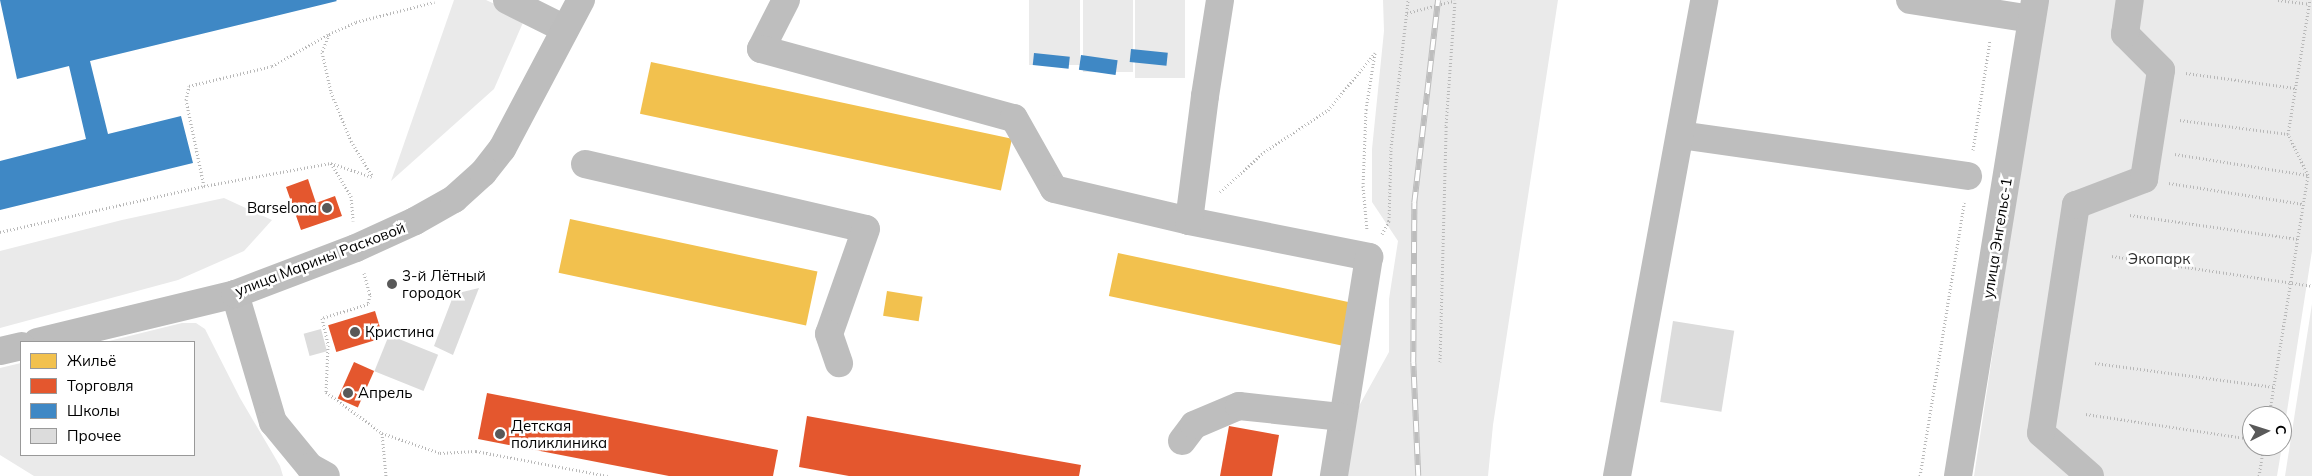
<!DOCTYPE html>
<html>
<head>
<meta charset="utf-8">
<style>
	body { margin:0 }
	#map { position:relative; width:2312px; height:476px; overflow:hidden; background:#fff; font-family:Mulish,sans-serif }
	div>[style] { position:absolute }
	.green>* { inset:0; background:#eaeaea; transform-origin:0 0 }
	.homes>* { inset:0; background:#f2c14e; transform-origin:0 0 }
	.shops>* { inset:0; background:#e4572e; transform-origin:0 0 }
	.schools>* { inset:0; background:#3f88c5; transform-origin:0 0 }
	.building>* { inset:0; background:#dcdcdc; transform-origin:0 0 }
	.path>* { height:3px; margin-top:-1.5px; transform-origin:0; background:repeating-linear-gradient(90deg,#b8b8b8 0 1px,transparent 0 3.5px) }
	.minor>* { height:28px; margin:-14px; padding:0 14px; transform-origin:14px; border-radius:14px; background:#bebebe }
	.major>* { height:28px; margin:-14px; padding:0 14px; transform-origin:14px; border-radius:14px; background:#bdbdbd }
	.rail>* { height:5.5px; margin-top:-2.75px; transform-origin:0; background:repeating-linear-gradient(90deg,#fff 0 11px,#bdbdbd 0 22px); box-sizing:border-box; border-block:1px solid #bdbdbd }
	.dots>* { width:14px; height:14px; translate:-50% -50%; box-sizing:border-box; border:2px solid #fff; border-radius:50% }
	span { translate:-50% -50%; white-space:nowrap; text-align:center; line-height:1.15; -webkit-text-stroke:5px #fff; paint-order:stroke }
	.poi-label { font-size:15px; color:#000 }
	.right { translate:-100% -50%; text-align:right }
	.left { translate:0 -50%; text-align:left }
	.street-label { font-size:15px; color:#000 }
	.park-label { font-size:15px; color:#2f2f2f }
	.legend { position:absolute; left:20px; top:341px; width:175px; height:115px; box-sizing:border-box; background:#fff; border:1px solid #999; margin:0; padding:6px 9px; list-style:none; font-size:15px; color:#000 }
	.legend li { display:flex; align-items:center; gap:10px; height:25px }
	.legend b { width:25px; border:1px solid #999 }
	.north { position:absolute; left:2242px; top:406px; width:50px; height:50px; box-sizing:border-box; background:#fff; border:1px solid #999; border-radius:50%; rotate:85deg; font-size:14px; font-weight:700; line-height:20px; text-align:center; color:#000 }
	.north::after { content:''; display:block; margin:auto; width:18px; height:22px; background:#595959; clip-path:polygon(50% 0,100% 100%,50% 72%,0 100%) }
</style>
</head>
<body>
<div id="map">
	<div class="green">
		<i style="clip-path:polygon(454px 0,486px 0,525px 18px,494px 89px,391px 181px)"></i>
		<i style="left:1029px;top:0;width:51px;height:65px"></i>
		<i style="left:1083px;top:0;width:50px;height:72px"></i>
		<i style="left:1135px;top:0;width:50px;height:78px"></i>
		<i style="clip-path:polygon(1383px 0,1558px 0,1493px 425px,1488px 476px,1346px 476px,1359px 406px,1389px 352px,1389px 299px,1398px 241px,1372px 202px,1372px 149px,1384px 31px)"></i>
		<i style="clip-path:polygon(2046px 0,2312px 0,2312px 251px,2282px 443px,2282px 416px,2252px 416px,2252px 446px,2282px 446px,2277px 476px,1974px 476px)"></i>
		<i style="clip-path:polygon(224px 198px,272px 220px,244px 251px,178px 280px,0 328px,0 251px,122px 220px)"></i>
		<i style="clip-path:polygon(2312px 304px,2312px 476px,2285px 476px)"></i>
		<i style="clip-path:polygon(182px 323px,196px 323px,205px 329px,240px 398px,280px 466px,283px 476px,34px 476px,0 455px,0 368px,21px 363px,21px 455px,194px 455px,194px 342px,105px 342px)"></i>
	</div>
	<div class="homes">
		<i style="left:651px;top:62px;width:369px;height:53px;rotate:12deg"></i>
		<i style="left:570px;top:219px;width:253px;height:55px;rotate:12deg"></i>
		<i style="left:1118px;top:253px;width:239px;height:44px;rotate:12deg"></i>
		<i style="left:887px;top:291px;width:36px;height:25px;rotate:9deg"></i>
	</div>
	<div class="shops">
		<i style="clip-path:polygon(308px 179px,316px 203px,335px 196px,342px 216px,301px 230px,286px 187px)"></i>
		<i style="left:375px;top:311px;width:28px;height:49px;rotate:73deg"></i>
		<i style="left:354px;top:362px;width:22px;height:40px;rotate:24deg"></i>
		<i style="clip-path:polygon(487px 393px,778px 450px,773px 476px,669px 476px,478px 439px)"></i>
		<i style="clip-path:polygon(807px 416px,1081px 465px,1079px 476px,849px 476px,799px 467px)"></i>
		<i style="clip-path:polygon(1229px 426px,1279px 435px,1272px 476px,1220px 476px)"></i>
	</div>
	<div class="schools">
		<i style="clip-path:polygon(0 0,336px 0,337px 1px,90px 61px,108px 134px,181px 116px,193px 163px,0 210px,0 161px,86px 139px,69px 66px,17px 79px)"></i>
		<i style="left:1131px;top:49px;width:37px;height:13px;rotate:6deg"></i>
		<i style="left:1034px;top:53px;width:36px;height:12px;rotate:6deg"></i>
		<i style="left:1081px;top:55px;width:37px;height:15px;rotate:8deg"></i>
	</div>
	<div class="building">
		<i style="clip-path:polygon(479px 288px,453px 355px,434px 346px,454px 294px)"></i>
		<i style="left:1673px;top:321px;width:62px;height:82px;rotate:9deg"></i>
		<i style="left:321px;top:329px;width:23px;height:18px;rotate:75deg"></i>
		<i style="left:389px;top:335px;width:53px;height:39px;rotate:22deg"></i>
	</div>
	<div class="path">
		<i style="left:2278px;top:0;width:31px;rotate:7deg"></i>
		<i style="left:1407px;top:13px;width:48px;rotate:-14.6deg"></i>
		<i style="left:329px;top:34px;width:19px;rotate:111deg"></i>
		<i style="left:322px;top:52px;width:41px;rotate:77.3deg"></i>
		<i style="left:331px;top:92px;width:53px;rotate:67.8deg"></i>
		<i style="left:351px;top:141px;width:42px;rotate:58.6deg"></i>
		<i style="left:2186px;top:73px;width:110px;rotate:7.8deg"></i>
		<i style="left:2180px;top:120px;width:109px;rotate:7.4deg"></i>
		<i style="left:1973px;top:150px;width:111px;rotate:-81.2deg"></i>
		<i style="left:2175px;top:154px;width:134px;rotate:9deg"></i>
		<i style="left:331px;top:163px;width:43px;rotate:18.9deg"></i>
		<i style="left:2169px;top:183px;width:136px;rotate:8.9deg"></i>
		<i style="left:204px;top:186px;width:129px;rotate:-10.3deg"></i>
		<i style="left:331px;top:163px;width:39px;rotate:59deg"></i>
		<i style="left:351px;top:196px;width:25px;rotate:85deg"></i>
		<i style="left:1220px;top:192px;width:59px;rotate:-42.3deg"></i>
		<i style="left:1264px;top:152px;width:77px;rotate:-33.3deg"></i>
		<i style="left:1328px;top:110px;width:74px;rotate:-50.5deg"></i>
		<i style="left:1375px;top:53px;width:57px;rotate:99.1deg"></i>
		<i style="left:1366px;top:109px;width:77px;rotate:92.2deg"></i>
		<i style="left:1363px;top:186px;width:44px;rotate:84.8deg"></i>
		<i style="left:2130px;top:215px;width:170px;rotate:8.1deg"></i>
		<i style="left:0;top:232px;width:209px;rotate:-12.7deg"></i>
		<i style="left:204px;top:186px;width:88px;rotate:-101.8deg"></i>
		<i style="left:186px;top:100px;width:14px;rotate:-78deg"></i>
		<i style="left:189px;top:86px;width:85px;rotate:-13.5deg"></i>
		<i style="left:272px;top:66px;width:65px;rotate:-29.3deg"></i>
		<i style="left:329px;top:34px;width:30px;rotate:-24deg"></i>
		<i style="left:356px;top:22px;width:81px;rotate:-14.4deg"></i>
		<i style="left:1382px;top:234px;width:15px;rotate:-62deg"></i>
		<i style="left:1389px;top:221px;width:73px;rotate:-88.4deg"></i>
		<i style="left:1391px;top:148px;width:149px;rotate:-83.4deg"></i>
		<i style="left:2112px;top:256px;width:202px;rotate:8.5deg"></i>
		<i style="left:364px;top:273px;width:23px;rotate:75deg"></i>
		<i style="left:370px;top:295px;width:9px;rotate:103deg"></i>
		<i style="left:368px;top:304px;width:48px;rotate:163.1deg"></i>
		<i style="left:322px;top:318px;width:28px;rotate:77deg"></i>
		<i style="left:328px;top:345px;width:47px;rotate:92.4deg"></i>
		<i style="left:326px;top:392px;width:69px;rotate:36.2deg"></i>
		<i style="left:382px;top:433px;width:61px;rotate:19deg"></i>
		<i style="left:440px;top:453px;width:36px;rotate:-3deg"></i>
		<i style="left:476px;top:451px;width:134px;rotate:10.7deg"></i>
		<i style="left:1440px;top:362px;width:236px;rotate:-88.5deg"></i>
		<i style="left:1446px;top:126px;width:126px;rotate:-85.9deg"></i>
		<i style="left:2095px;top:363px;width:181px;rotate:7.6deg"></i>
		<i style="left:2086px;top:414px;width:168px;rotate:8.6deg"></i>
		<i style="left:2269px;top:416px;width:244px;rotate:-80.8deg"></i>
		<i style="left:2308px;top:175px;width:46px;rotate:-116deg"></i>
		<i style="left:2288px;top:134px;width:136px;rotate:-80.7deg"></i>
		<i style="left:382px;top:433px;width:43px;rotate:84.7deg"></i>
		<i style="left:1920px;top:476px;width:277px;rotate:-80.8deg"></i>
		<i style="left:2259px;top:476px;width:30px;rotate:-81deg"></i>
	</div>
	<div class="minor">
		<i style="left:507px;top:0;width:65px;rotate:26.6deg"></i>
		<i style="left:786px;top:0;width:55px;rotate:117deg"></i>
		<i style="left:761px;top:49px;width:262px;rotate:15.3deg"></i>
		<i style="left:1014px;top:118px;width:81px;rotate:60.6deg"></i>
		<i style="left:1054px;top:189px;width:139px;rotate:13.3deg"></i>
		<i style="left:1189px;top:221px;width:184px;rotate:11.3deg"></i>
		<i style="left:1369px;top:257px;width:222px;rotate:99.1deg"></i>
		<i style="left:1910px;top:0;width:123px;rotate:8.9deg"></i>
		<i style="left:1680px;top:135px;width:291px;rotate:8.1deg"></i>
		<i style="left:585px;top:164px;width:288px;rotate:13deg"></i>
		<i style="left:866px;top:229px;width:111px;rotate:109.4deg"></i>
		<i style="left:829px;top:334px;width:31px;rotate:71deg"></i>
		<i style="left:1189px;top:221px;width:126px;rotate:-82.7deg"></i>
		<i style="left:1205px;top:96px;width:97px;rotate:-81.1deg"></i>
		<i style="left:235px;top:294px;width:134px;rotate:73.5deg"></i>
		<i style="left:273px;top:422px;width:58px;rotate:50.6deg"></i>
		<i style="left:310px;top:467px;width:18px;rotate:29deg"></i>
		<i style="left:1182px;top:441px;width:20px;rotate:-53deg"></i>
		<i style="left:1194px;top:425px;width:49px;rotate:-22.9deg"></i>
		<i style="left:1239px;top:406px;width:104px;rotate:6.1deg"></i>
		<i style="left:1617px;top:476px;width:484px;rotate:-79.6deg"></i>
		<i style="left:1958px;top:476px;width:482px;rotate:-80.8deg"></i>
		<i style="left:2090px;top:476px;width:65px;rotate:-138.7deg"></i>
		<i style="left:2041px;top:433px;width:231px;rotate:-81.3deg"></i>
		<i style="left:2076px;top:205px;width:73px;rotate:-20.9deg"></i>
		<i style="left:2144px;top:179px;width:110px;rotate:-81.1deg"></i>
		<i style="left:2161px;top:70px;width:51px;rotate:-135deg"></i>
		<i style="left:2125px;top:34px;width:34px;rotate:-82deg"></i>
	</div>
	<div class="major">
		<i style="left:37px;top:342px;width:204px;rotate:-13.6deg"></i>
		<i style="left:235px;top:294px;width:129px;rotate:-20.8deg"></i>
		<i style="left:356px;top:248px;width:65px;rotate:-24.6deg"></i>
		<i style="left:415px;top:221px;width:45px;rotate:-29.4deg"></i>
		<i style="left:454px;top:199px;width:39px;rotate:-42deg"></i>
		<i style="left:483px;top:173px;width:31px;rotate:-52deg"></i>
		<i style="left:502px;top:149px;width:169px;rotate:-62.1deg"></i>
		<i style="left:0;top:351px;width:22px;rotate:-13deg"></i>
	</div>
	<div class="rail">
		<i style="left:1418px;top:476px;width:113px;rotate:-92.5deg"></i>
		<i style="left:1413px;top:363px;width:160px;rotate:-89.6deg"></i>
		<i style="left:1414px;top:203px;width:204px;rotate:-83.3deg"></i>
	</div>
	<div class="dots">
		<i style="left:327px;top:208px;background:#595959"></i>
		<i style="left:392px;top:284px;background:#595959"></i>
		<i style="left:355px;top:332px;background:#595959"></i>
		<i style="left:348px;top:393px;background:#595959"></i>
		<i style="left:500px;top:434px;background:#595959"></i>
	</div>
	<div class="poi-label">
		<span class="right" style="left:317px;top:208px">Barselona</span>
		<span class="left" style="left:402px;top:284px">3-й Лётный<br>городок</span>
		<span class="left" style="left:365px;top:332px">Кристина</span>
		<span class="left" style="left:358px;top:393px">Апрель</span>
		<span class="left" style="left:511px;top:434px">Детская<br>поликлиника</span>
	</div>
	<div class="street-label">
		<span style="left:1997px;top:238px;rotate:-81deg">улица Энгельс-1</span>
		<span style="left:320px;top:259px;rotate:-21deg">улица Марины Расковой</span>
	</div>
	<div class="park-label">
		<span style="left:2159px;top:259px">Экопарк</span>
	</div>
	<ul class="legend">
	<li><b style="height:14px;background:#f2c14e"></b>Жильё</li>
	<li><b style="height:14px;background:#e4572e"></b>Торговля</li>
	<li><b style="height:14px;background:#3f88c5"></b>Школы</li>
	<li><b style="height:14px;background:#dcdcdc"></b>Прочее</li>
	</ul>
	<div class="north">С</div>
</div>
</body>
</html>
